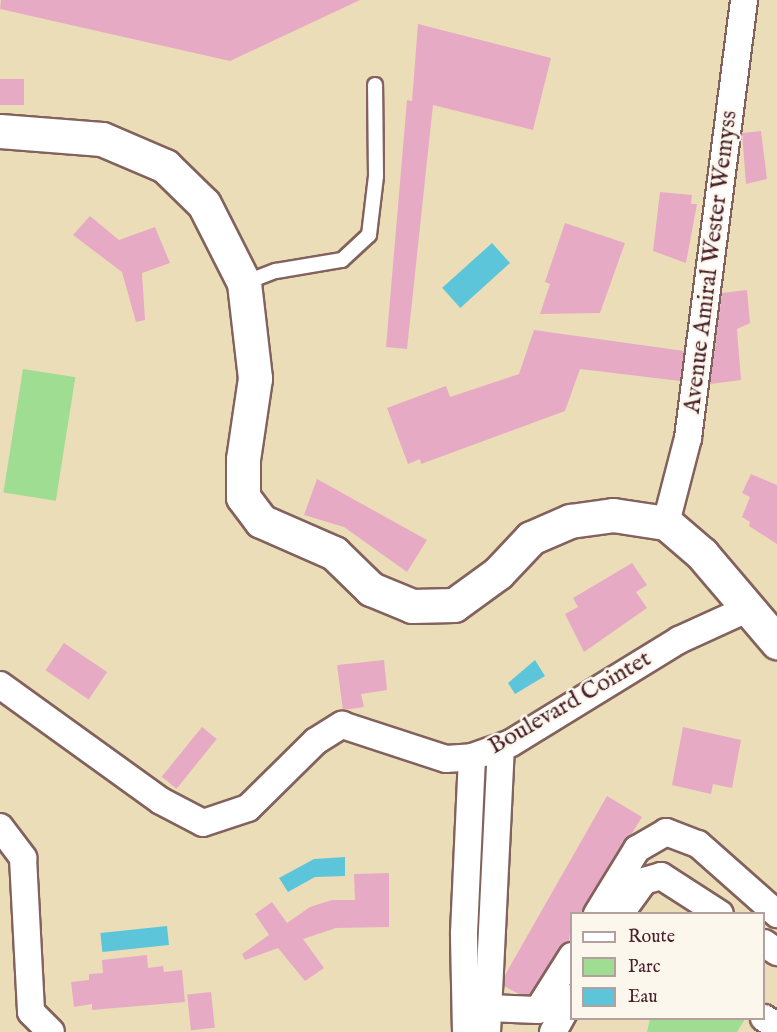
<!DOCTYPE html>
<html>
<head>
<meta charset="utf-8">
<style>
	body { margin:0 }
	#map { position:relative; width:777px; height:1032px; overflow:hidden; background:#ecddb9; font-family:"IM FELL English",serif }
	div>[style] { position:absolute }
	.green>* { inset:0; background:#9edd92; transform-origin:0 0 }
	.water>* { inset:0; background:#5dc5da; transform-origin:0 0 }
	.building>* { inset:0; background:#e7aac5; transform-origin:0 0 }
	.roads { filter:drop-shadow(2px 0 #83625d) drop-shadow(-2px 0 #83625d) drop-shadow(0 2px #83625d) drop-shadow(0 -2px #83625d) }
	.service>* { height:14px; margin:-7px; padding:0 7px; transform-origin:7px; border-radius:7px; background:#fff }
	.minor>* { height:26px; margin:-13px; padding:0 13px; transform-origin:13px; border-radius:13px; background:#fff }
	.tertiary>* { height:33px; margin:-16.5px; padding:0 16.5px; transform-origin:16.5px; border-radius:16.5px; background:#fff }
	span { translate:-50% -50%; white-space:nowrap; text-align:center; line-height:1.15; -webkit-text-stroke:5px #fbf7ec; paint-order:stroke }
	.street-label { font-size:24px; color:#4a1f2b }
	.legend { position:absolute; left:570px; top:912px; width:195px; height:108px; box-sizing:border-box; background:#fbf7ec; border:2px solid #b4a19f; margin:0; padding:8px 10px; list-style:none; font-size:18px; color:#4a1f2b }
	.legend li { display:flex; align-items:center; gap:12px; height:30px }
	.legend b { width:30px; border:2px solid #b4a19f }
</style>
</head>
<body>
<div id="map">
	<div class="green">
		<i style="left:23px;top:369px;width:53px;height:125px;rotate:9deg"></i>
		<i style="clip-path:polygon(650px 1019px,743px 1018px,745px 1019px,737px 1032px,647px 1032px)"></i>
	</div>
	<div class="water">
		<i style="left:492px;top:243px;width:27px;height:67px;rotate:48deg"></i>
		<i style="clip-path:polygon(535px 660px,545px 676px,515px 694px,508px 683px)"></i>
		<i style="clip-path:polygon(345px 857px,345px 876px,315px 877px,288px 892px,279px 878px,314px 859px)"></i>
		<i style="left:167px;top:926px;width:19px;height:67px;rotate:84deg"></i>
	</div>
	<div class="building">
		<i style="clip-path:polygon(1px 0,360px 0,230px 61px,0 9px)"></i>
		<i style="clip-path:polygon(418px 24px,551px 58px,533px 130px,433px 105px,407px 349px,386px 347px,407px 100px,412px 101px)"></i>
		<i style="left:0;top:79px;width:24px;height:26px"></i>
		<i style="clip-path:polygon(761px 131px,767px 179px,746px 184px,742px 133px)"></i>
		<i style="clip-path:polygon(660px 192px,692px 195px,691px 204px,697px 204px,686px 263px,653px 251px)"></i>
		<i style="clip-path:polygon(90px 216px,119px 240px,155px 227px,170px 263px,142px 273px,145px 320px,136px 322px,122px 272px,73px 235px)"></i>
		<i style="clip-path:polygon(565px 223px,625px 243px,600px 313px,540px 314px,550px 284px,545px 282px)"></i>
		<i style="clip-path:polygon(747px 290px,750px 323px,737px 329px,741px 380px,710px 384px,722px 293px)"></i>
		<i style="clip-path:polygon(534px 330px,684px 351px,680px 381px,580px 369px,565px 411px,421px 464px,420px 459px,408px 464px,387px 408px,446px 386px,450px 397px,519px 374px)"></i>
		<i style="clip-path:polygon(751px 474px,777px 485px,777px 544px,749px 526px,750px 522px,742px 517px,750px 497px,742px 493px)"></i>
		<i style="clip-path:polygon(317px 479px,427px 540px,407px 572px,344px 527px,304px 515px)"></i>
		<i style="clip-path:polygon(632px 563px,647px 585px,636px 592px,647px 608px,584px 652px,565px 614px,578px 607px,573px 598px)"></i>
		<i style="left:64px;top:643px;width:52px;height:33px;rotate:34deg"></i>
		<i style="clip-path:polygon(384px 660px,387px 690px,361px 694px,364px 707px,343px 710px,337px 665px)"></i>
		<i style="left:202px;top:727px;width:19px;height:64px;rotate:39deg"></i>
		<i style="clip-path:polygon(683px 727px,741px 740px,732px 788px,713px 784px,711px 794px,672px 785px)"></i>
		<i style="clip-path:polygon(607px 796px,642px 817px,582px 914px,572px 914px,569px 942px,559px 948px,530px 995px,519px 994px,504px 986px,505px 975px)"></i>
		<i style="clip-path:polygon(389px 873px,389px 927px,336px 928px,303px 939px,324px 968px,305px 981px,278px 948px,245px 960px,242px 954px,269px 935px,255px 914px,272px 902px,287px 923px,310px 907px,332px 900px,355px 900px,354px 874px)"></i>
		<i style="clip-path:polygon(147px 955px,148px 968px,163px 966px,164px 972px,182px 970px,185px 1002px,92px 1010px,92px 1004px,74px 1007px,71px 982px,89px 980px,89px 974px,103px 973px,102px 960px)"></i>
		<i style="left:211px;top:992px;width:36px;height:24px;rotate:84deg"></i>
	</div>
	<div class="roads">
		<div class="service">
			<i style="left:244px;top:283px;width:34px;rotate:-21deg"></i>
			<i style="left:276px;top:271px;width:67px;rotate:-9.5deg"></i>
			<i style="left:342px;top:260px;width:37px;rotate:-43deg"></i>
			<i style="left:369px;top:235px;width:59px;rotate:-83.2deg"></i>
			<i style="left:376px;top:176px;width:91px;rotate:-90.6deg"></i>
		</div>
		<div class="minor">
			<i style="left:666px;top:523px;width:88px;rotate:-75.5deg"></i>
			<i style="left:688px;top:438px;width:442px;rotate:-82.7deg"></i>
			<i style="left:0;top:685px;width:198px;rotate:35.8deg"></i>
			<i style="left:161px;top:801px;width:47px;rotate:27.6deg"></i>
			<i style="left:203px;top:823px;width:47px;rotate:-18.4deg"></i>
			<i style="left:248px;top:808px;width:95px;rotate:-44.6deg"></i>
			<i style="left:316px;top:741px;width:31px;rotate:-32deg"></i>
			<i style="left:342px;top:725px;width:109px;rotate:18.1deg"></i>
			<i style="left:446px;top:759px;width:26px;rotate:-4deg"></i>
			<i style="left:472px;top:757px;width:41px;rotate:-19.7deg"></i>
			<i style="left:511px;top:743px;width:197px;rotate:-31.5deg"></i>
			<i style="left:679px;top:640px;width:75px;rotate:-24.5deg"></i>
			<i style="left:0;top:827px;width:39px;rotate:53deg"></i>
			<i style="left:23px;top:858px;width:154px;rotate:87deg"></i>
			<i style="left:31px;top:1012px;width:28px;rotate:45deg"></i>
			<i style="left:597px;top:914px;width:76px;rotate:-58.4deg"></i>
			<i style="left:637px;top:849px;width:34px;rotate:-30deg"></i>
			<i style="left:666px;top:832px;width:34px;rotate:21deg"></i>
			<i style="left:698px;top:844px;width:106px;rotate:41.5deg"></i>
			<i style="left:620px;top:914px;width:41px;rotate:-54deg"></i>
			<i style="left:644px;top:881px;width:18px;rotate:-16deg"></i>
			<i style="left:661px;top:876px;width:70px;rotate:32.8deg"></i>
			<i style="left:764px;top:943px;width:16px;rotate:35deg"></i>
			<i style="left:487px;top:1008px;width:51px;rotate:2.2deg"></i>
			<i style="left:538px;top:1010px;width:64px;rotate:-57.8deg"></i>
			<i style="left:764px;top:1018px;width:15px;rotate:32deg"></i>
			<i style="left:466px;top:1032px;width:99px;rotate:-91.2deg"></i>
			<i style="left:464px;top:933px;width:176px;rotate:-87.4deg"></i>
			<i style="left:487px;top:1032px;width:284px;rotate:-87.2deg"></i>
			<i style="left:553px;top:1032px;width:39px;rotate:-61deg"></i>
		</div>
		<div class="tertiary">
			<i style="left:0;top:131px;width:102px;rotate:4.5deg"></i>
			<i style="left:102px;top:139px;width:69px;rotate:23.2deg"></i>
			<i style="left:165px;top:166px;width:54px;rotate:44.3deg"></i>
			<i style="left:204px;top:204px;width:89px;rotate:63.1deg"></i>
			<i style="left:244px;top:283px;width:96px;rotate:83.4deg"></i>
			<i style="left:255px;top:378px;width:82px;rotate:98.4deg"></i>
			<i style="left:243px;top:459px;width:38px;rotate:90deg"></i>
			<i style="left:243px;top:497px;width:30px;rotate:53deg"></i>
			<i style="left:261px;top:521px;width:80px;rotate:23.7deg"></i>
			<i style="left:334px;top:553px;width:52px;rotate:44.2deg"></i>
			<i style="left:371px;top:589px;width:44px;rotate:22.5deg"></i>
			<i style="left:412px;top:606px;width:42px;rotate:-1.4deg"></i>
			<i style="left:454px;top:605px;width:54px;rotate:-36deg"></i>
			<i style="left:498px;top:573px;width:48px;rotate:-46.7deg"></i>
			<i style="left:531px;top:538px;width:43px;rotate:-23.6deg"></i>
			<i style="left:570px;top:521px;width:43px;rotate:-7.9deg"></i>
			<i style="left:613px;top:515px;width:54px;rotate:8.6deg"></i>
			<i style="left:666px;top:523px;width:48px;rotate:40.7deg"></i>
			<i style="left:702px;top:554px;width:116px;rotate:49.6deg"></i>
		</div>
	</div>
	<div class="street-label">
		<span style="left:711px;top:262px;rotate:-83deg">Avenue Amiral Wester Wemyss</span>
		<span style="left:570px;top:703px;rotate:-30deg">Boulevard Cointet</span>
	</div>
	<ul class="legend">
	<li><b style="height:8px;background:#fff"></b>Route</li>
	<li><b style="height:16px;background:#9edd92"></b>Parc</li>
	<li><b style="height:16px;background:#5dc5da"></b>Eau</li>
	</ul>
</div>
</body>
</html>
